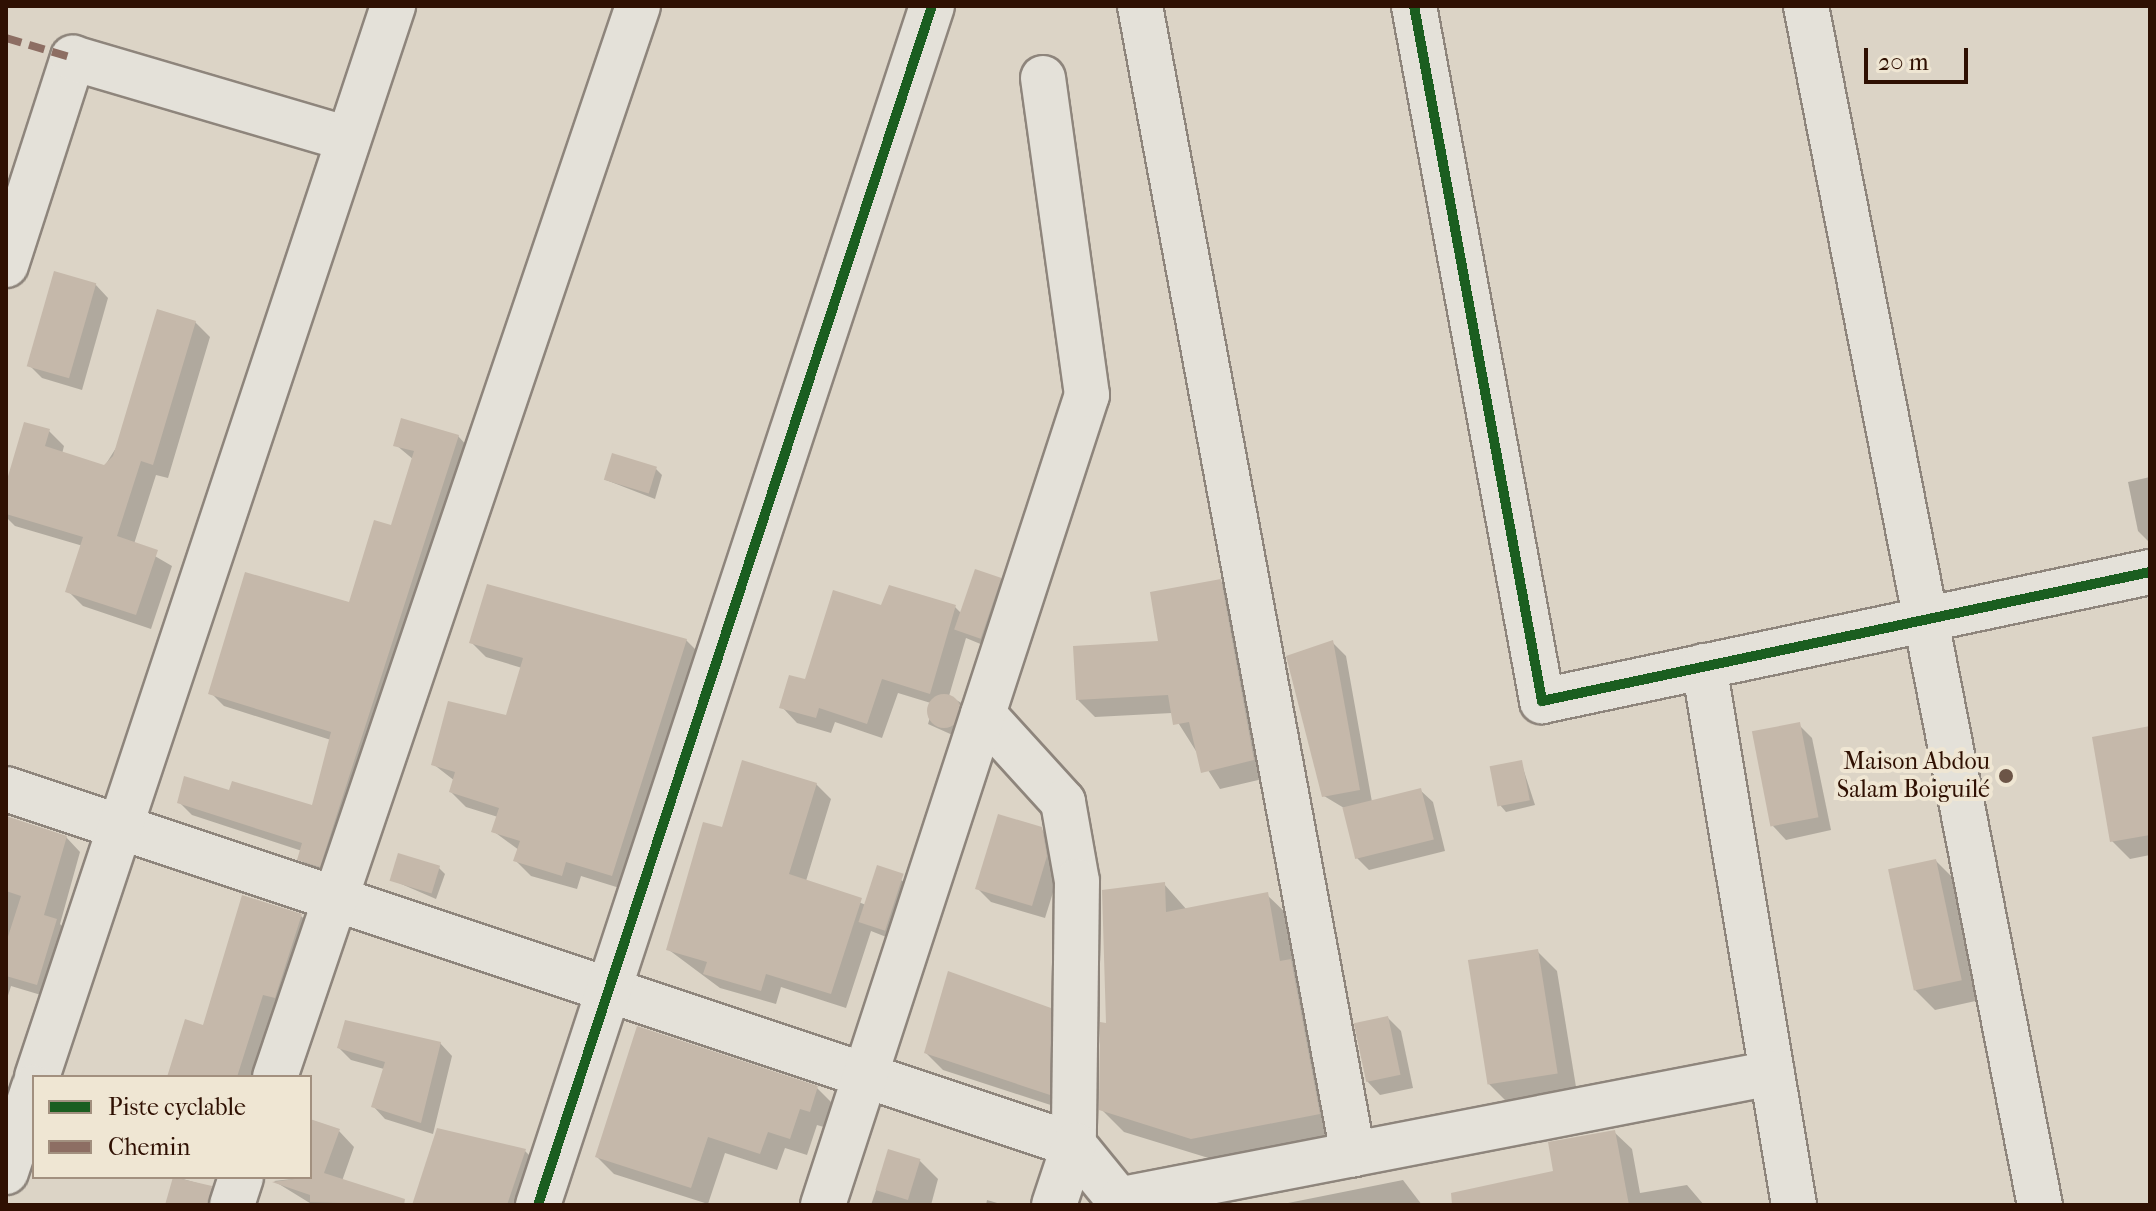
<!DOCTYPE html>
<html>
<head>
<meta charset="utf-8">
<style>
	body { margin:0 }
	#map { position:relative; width:2156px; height:1211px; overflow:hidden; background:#dcd4c6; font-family:"IM FELL French Canon",serif }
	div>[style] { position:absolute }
	.shadow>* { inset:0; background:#0003 }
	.building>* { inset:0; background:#c5b8aa; transform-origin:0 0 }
	.round { border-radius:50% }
	.roads { filter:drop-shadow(2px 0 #8e857c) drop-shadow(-2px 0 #8e857c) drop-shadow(0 2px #8e857c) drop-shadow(0 -2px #8e857c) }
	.minor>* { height:44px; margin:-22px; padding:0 22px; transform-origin:22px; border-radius:22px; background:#e4e1d9 }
	.quiet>* { height:8px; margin-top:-4px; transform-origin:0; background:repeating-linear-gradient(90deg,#8d6e63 0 16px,transparent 0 24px) }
	.cycleway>* { height:10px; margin:-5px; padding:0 5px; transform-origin:5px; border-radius:5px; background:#1b5e20 }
	.dots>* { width:22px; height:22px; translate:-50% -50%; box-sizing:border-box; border:4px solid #efe6d3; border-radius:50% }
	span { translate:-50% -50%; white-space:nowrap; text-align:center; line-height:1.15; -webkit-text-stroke:8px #efe6d3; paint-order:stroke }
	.poi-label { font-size:24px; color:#2f1002 }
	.right { translate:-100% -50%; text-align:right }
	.frame { position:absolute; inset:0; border:8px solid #2f1002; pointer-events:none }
	.legend { position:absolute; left:32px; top:1075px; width:280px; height:104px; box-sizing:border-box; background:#efe6d3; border:2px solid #a2907f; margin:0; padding:10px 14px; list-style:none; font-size:24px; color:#2f1002 }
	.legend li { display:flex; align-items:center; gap:16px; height:40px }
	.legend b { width:40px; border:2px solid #a2907f }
	.scale { position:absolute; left:1864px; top:48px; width:104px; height:36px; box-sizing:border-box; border:4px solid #2f1002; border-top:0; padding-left:10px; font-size:24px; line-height:28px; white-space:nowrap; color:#2f1002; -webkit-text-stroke:6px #efe6d3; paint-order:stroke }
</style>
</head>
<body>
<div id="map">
	<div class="shadow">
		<i style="clip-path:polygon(95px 284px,108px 298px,82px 390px,42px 378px,29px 365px)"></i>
		<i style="clip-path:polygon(195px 322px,210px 337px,168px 478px,156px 475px,134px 544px,172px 566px,151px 629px,83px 606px,68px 591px,83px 546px,15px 526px,6px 517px,6px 489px,49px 431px,64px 446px,62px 454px,104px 467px)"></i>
		<i style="clip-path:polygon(458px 436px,471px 450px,333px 879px,313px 873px,300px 859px,302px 851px,192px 815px,179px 802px,231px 793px,313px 807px,331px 740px,224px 706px,211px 693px,350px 604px,393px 528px,414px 460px,396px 445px)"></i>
		<i style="clip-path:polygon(656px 469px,662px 475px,655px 499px,606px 480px)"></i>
		<i style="clip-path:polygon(2150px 477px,2150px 543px,2138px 531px,2128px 482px)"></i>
		<i style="clip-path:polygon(1000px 579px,1013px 593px,995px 650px,966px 638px,949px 696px,967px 706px,957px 737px,928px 724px,934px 704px,898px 693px,882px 738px,835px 722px,831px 733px,797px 723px,782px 707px,882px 608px,955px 607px,962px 614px)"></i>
		<i style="clip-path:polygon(1220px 581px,1238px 599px,1271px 777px,1220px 789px,1172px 713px,1095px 717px,1078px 700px,1161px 643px)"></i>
		<i style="clip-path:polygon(686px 640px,701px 655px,626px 890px,581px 876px,577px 889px,531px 876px,515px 860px,519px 850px,493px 831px,498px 817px,466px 807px,451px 792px,455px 781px,433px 764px,507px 718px,522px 668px,486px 657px,471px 642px)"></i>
		<i style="clip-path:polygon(1333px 643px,1346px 656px,1372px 802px,1420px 790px,1433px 802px,1445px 851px,1369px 870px,1357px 858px,1344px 808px,1324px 796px,1288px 658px)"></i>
		<i style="clip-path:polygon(1799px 725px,1812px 738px,1831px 830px,1786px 840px,1773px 826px)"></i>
		<i style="clip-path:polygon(2150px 728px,2150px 855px,2130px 859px,2112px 841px)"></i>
		<i style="clip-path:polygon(1521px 762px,1535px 805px,1506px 812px,1500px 805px)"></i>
		<i style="clip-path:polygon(816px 784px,831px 799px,806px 881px,866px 905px,879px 868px,917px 889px,899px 942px,871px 931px,846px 1008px,781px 987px,776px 1004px,720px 988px,669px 950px,723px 830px)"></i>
		<i style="clip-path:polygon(6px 822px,66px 837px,80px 852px,60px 924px,71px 935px,51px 998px,11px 986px,6px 1002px)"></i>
		<i style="clip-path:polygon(1041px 829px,1055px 843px,1060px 870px,1045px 918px,991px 902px,978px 889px)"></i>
		<i style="clip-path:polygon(1936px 861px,1956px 881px,1980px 1000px,1935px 1010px,1915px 990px)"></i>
		<i style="clip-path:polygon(439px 868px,445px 874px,436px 899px,392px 880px)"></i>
		<i style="clip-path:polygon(1164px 884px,1187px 910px,1267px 895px,1290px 917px,1342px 1136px,1215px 1160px,1124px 1132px,1101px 1109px,1108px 1026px)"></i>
		<i style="clip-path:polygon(244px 897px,301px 916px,318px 932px,258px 1077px,169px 1077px,204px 1027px)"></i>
		<i style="clip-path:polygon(1537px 951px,1557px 971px,1577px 1093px,1509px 1104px,1489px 1084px)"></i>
		<i style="clip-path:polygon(950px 973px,1050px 1010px,1067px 1028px,1066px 1110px,943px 1070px,926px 1053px)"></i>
		<i style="clip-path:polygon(1388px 1018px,1401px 1031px,1413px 1088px,1380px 1095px,1367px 1081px)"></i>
		<i style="clip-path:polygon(440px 1043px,452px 1056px,433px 1134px,385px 1119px,373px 1106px,384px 1069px,351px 1060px,339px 1048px)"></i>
		<i style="clip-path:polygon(817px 1088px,834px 1105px,827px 1128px,817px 1125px,807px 1155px,785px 1148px,777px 1170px,725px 1153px,708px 1204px,614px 1174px,597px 1157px)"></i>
		<i style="clip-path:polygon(310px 1121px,339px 1131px,354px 1147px,342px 1181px,394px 1205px,313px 1205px,274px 1181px,310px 1177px)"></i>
		<i style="clip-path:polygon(1614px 1132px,1632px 1149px,1640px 1193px,1687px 1185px,1704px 1205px,1481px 1205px,1556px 1172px)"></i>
		<i style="clip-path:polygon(525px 1151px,541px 1167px,527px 1205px,414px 1205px)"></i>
		<i style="clip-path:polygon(889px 1152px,920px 1161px,938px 1179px,931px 1205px,871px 1205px)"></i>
		<i style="clip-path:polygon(176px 1177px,211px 1187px,222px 1205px,167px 1205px)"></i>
		<i style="clip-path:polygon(1403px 1180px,1422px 1205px,1278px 1205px)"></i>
		<i style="clip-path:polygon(987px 1200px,1004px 1205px,986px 1205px)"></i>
	</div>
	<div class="building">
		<i style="left:54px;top:271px;width:44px;height:99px;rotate:16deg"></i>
		<i style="clip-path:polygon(157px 309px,196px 321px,153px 465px,141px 461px,117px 536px,158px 550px,136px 615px,65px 592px,83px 537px,6px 514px,6px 483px,24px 422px,50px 429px,45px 446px,104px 465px,113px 456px)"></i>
		<i style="clip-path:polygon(401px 418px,459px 435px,320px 867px,297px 860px,302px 843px,177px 803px,184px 776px,229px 790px,232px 781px,312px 805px,331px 732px,208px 694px,245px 572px,349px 602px,374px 520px,391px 525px,414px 451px,393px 446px)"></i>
		<i style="left:612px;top:453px;width:47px;height:28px;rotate:17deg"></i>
		<i style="left:975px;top:569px;width:28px;height:64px;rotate:19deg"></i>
		<i style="clip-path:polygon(1221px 579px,1254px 760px,1201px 773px,1189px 722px,1173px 725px,1168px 695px,1076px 700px,1073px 646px,1158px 641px,1150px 592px)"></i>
		<i style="clip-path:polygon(487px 584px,687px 639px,612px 876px,566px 862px,562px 876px,513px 861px,520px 841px,491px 832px,499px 808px,449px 792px,455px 772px,431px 765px,448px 701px,506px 715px,523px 658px,469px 643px)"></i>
		<i style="clip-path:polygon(889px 585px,956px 605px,930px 694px,882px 679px,867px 724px,819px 708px,816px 718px,779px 708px,789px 675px,805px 679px,833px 590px,881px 605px)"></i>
		<i style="clip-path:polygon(1333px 640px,1360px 790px,1322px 797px,1286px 656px)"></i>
		<i class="round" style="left:927px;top:694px;width:34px;height:34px"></i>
		<i style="left:1800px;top:722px;width:97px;height:49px;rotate:79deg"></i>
		<i style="clip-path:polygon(2150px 726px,2150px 835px,2110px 842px,2092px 737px)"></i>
		<i style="clip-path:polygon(742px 760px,817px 783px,789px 874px,862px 898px,831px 994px,766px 974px,761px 991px,703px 974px,707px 962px,666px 950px,703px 822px,722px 827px)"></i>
		<i style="left:1522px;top:760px;width:41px;height:33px;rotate:79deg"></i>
		<i style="left:1421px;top:788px;width:53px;height:81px;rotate:76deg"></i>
		<i style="clip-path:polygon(998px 814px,1042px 827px,1047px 856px,1032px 906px,975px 889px)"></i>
		<i style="clip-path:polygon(6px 816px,67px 836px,44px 915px,57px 919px,37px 985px,6px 976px,6px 943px,21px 896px,6px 891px)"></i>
		<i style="left:398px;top:853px;width:44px;height:29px;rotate:17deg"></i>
		<i style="left:1936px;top:859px;width:124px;height:49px;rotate:78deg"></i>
		<i style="left:877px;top:865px;width:28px;height:60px;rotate:18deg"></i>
		<i style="clip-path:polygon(1165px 882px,1166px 912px,1268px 892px,1280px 961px,1291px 959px,1320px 1114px,1191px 1139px,1099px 1110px,1100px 1022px,1106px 1023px,1102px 890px)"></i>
		<i style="clip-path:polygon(242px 895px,302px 914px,275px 998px,263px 995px,237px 1077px,167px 1077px,185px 1019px,203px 1025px)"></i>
		<i style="left:1538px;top:949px;width:126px;height:71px;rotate:81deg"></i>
		<i style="clip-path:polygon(948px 971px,1051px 1008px,1050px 1095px,924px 1053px)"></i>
		<i style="left:1388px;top:1016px;width:60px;height:35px;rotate:78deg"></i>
		<i style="clip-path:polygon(345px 1020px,441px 1042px,421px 1123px,371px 1107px,385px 1062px,337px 1048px)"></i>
		<i style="clip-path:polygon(637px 1026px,818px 1086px,810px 1112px,800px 1109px,790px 1139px,768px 1132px,760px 1154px,708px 1137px,691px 1188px,595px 1157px)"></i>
		<i style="clip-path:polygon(310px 1119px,340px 1129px,324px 1173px,405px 1199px,404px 1205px,310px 1202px,310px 1195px,272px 1182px,310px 1177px)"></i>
		<i style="clip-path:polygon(437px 1128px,526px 1149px,507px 1205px,412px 1205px)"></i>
		<i style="clip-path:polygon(1615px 1130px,1629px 1205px,1452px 1205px,1451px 1193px,1553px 1171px,1548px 1142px)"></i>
		<i style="left:888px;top:1149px;width:34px;height:43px;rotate:17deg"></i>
		<i style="clip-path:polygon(173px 1177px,212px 1186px,208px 1205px,165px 1205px)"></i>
	</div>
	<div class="roads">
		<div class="minor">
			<i style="left:1140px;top:6px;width:1168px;rotate:79.49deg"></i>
			<i style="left:1414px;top:6px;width:707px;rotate:79.56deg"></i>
			<i style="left:1542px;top:701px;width:622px;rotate:-11.98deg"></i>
			<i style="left:1806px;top:6px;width:1222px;rotate:78.96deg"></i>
			<i style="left:6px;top:265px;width:218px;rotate:-72.1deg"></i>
			<i style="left:73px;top:58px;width:283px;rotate:16.4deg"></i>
			<i style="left:1704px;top:666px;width:546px;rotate:80.52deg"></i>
			<i style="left:983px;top:714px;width:119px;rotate:47.7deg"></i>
			<i style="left:1063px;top:802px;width:80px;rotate:80deg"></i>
			<i style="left:1077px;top:881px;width:264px;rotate:90.7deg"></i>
			<i style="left:1074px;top:1145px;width:77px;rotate:50.8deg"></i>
			<i style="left:6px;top:789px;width:1126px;rotate:18.43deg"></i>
			<i style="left:1074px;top:1145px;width:63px;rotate:108.4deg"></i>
			<i style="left:37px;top:1077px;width:1129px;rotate:-71.61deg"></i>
			<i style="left:275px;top:1077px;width:1131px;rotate:-71.28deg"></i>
			<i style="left:6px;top:1172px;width:89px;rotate:-71.8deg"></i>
			<i style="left:1122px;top:1199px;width:662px;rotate:-10.97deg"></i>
			<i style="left:232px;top:1205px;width:29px;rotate:-72deg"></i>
			<i style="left:538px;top:1205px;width:1262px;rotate:-71.81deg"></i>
			<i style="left:823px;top:1205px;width:852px;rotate:-71.95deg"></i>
			<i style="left:1087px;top:395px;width:320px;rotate:-97.9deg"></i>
		</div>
	</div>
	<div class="quiet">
		<i style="left:6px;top:38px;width:70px;rotate:16.6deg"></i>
	</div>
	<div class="cycleway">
		<i style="left:1414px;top:6px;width:707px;rotate:79.56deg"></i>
		<i style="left:1542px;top:701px;width:622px;rotate:-11.98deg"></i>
		<i style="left:538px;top:1205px;width:1262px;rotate:-71.81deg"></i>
	</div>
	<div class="dots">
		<i style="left:2006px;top:776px;background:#6c5547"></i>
	</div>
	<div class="poi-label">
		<span class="right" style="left:1990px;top:776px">Maison Abdou<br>Salam Boiguilé</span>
	</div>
	<div class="frame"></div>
	<ul class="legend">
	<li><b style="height:10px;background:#1b5e20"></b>Piste cyclable</li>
	<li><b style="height:10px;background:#8d6e63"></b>Chemin</li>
	</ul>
	<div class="scale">20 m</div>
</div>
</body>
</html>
